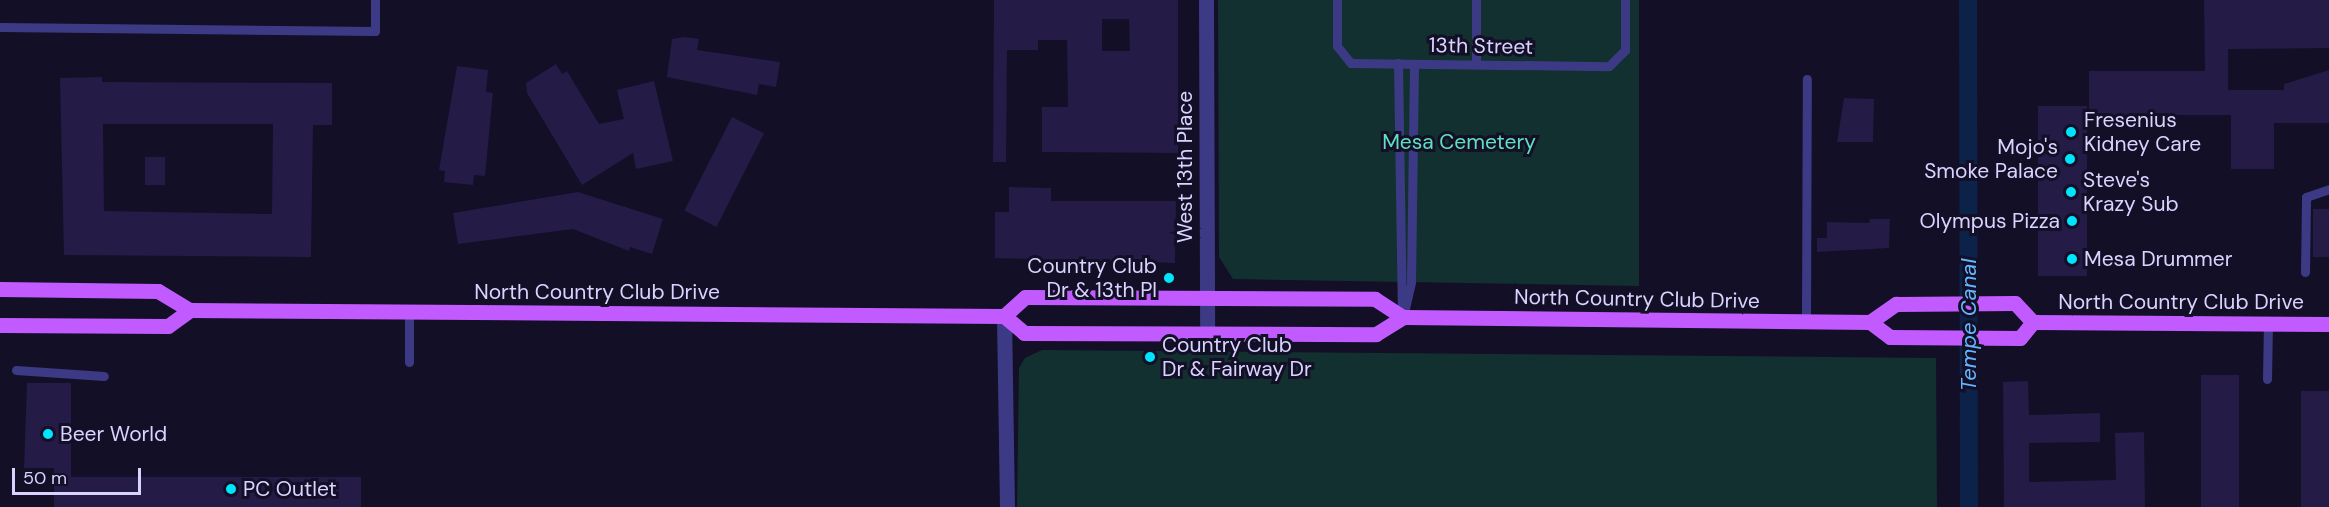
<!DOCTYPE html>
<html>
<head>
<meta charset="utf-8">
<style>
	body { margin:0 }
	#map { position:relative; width:2329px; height:507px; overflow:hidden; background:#130f26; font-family:"DM Sans",sans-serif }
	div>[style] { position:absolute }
	.green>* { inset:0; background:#12302f }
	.canal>* { height:18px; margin:-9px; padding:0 9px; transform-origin:9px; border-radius:9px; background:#0c2248 }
	.building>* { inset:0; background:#241b47; transform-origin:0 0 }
	.lane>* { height:9px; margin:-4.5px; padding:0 4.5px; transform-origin:4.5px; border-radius:4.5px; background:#3d3a85 }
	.street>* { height:15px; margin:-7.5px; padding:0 7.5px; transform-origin:7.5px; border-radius:7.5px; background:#3d3a85 }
	.primary>* { height:15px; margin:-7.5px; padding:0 7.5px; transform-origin:7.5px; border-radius:7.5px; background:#c25bff }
	.dots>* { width:16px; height:16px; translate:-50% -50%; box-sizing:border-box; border:3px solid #130f26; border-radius:50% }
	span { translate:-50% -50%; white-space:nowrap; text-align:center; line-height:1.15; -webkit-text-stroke:6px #130f26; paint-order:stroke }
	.street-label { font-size:21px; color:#d9d4ff }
	.poi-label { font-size:21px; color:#d9d4ff }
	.left { translate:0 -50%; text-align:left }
	.right { translate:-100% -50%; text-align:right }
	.park-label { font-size:21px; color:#5fe0c0 }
	.water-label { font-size:22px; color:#62b6ff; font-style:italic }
	.scale { position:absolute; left:12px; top:468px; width:129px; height:27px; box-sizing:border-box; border:3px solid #d9d4ff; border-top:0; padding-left:8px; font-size:18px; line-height:21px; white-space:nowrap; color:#d9d4ff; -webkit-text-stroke:4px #130f26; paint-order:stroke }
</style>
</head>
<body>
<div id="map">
	<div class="green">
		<i style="clip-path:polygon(1218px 0,1639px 0,1639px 286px,1233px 279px,1219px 257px)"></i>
		<i style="clip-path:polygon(1042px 350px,1936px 358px,1937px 507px,1017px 507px,1019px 368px,1025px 358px)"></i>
	</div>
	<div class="canal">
		<i style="left:1968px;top:0;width:507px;rotate:89.89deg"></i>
	</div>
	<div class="building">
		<i style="clip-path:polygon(evenodd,994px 0,1178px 0,1178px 153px,1042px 152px,1042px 107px,1068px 107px,1067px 40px,1038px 40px,1038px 50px,1007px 50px,1006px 162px,993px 162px,994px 0,1102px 19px,1129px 19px,1130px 51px,1102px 51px,1102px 19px)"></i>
		<i style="clip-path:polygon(2204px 0,2329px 0,2329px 48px,2228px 49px,2228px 90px,2284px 90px,2284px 84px,2329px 70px,2329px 123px,2274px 123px,2274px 169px,2231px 169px,2231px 115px,2089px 115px,2089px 71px,2205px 71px)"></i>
		<i style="clip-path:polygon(684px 37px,699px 39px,697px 50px,780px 62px,776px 87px,759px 84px,757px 95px,667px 77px,672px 39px)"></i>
		<i style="clip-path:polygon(556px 64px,562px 74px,567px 71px,599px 124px,624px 119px,617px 90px,654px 81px,673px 161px,636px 169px,633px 153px,582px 185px,527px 93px,526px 83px)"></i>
		<i style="clip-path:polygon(457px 66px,488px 70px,486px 92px,493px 93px,485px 176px,474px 175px,473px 185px,444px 182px,445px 171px,439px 170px)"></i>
		<i style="clip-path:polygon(evenodd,102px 77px,102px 82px,332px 83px,332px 125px,313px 125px,311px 257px,64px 255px,60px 78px,102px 77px,103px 124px,273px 124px,272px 214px,104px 211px,103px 124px)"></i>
		<i style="clip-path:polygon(1844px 98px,1874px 99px,1873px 142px,1837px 142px)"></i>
		<i style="left:2038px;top:106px;width:49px;height:170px"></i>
		<i style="left:732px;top:117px;width:36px;height:105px;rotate:27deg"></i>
		<i style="left:145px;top:157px;width:20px;height:28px"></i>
		<i style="clip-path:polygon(1009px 187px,1051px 188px,1051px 201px,1176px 201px,1175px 263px,995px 258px,995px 212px,1009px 212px)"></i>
		<i style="clip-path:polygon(578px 192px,663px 219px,652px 254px,630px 247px,629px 251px,573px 229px,458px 244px,453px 213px)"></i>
		<i style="left:2329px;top:209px;width:48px;height:16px;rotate:90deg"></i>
		<i style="clip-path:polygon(1870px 219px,1890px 219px,1889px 248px,1817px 252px,1817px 238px,1827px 238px,1827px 222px,1869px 223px)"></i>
		<i style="left:2239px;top:375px;width:132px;height:38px;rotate:90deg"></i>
		<i style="clip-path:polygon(2028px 381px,2029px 415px,2100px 413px,2100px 442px,2029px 443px,2029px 482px,2116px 480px,2115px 433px,2144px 432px,2145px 507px,2004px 507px,2003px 382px)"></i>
		<i style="clip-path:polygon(27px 383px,71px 383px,71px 477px,361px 477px,361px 507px,54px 507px,54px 468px,24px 468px)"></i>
		<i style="left:2301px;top:391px;width:28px;height:116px"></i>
	</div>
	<div class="lane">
		<i style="left:1337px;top:0;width:46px;rotate:90deg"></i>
		<i style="left:1337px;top:46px;width:22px;rotate:51deg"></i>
		<i style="left:1351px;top:63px;width:258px;rotate:0.7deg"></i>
		<i style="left:1609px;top:66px;width:23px;rotate:-45deg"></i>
		<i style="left:1625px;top:50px;width:50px;rotate:-90deg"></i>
		<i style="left:0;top:27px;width:375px;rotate:0.6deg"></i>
		<i style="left:375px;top:31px;width:31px;rotate:-90deg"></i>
		<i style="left:1398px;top:63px;width:246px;rotate:89.1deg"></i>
		<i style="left:1476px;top:64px;width:64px;rotate:-90deg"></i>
		<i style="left:2305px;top:272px;width:75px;rotate:-89.2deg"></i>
		<i style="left:2306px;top:197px;width:24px;rotate:-19deg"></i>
		<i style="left:409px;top:311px;width:51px;rotate:90deg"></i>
		<i style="left:1403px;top:317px;width:36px;rotate:-77deg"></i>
		<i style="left:1411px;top:282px;width:218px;rotate:-89.2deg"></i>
		<i style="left:1806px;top:322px;width:243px;rotate:-89.8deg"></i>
		<i style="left:16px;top:370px;width:88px;rotate:3.9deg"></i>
		<i style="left:2267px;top:379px;width:56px;rotate:-89deg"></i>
	</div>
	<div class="street">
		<i style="left:1206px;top:0;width:335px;rotate:89.8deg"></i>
		<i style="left:1004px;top:316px;width:191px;rotate:89.1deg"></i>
	</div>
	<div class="primary">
		<i style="left:0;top:289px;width:158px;rotate:0.7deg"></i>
		<i style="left:158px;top:291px;width:37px;rotate:31deg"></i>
		<i style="left:190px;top:310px;width:814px;rotate:0.42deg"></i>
		<i style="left:1004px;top:316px;width:26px;rotate:40deg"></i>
		<i style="left:1024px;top:333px;width:352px;rotate:0.2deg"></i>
		<i style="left:1376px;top:334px;width:32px;rotate:-32deg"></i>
		<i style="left:1403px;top:317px;width:467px;rotate:0.6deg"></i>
		<i style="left:1870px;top:322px;width:32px;rotate:-35deg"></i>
		<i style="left:1896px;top:304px;width:119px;rotate:-0.5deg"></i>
		<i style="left:2015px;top:303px;width:26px;rotate:47deg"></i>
		<i style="left:2033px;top:322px;width:296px;rotate:0.4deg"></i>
		<i style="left:1004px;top:316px;width:28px;rotate:-42deg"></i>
		<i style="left:1025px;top:297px;width:350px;rotate:0.3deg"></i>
		<i style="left:1375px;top:299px;width:33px;rotate:33deg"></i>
		<i style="left:1870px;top:322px;width:25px;rotate:37deg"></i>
		<i style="left:1890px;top:337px;width:130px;rotate:0.4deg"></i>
		<i style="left:2020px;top:338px;width:21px;rotate:-51deg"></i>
		<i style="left:0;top:325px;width:168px;rotate:0.3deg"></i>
		<i style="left:168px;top:326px;width:27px;rotate:-36deg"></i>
	</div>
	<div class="dots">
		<i style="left:2071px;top:132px;background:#00e5ff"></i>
		<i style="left:2070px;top:159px;background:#00e5ff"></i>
		<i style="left:2071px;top:192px;background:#00e5ff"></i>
		<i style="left:2072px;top:221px;background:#00e5ff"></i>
		<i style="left:2072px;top:259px;background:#00e5ff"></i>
		<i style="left:1169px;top:278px;background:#00e5ff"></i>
		<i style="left:1150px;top:357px;background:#00e5ff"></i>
		<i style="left:48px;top:434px;background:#00e5ff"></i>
		<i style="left:231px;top:489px;background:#00e5ff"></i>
	</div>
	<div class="street-label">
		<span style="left:1481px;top:46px;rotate:1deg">13th Street</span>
		<span style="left:1185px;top:167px;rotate:-90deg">West 13th Place</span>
		<span style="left:597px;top:292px">North Country Club Drive</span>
		<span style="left:1637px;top:299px;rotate:1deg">North Country Club Drive</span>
		<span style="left:2181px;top:302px">North Country Club Drive</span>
	</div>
	<div class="poi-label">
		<span class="left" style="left:2084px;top:132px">Fresenius<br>Kidney Care</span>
		<span class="right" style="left:2058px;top:159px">Mojo's<br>Smoke Palace</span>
		<span class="left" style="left:2083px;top:192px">Steve's<br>Krazy Sub</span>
		<span class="right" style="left:2060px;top:221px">Olympus Pizza</span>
		<span class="left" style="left:2084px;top:259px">Mesa Drummer</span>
		<span class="right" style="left:1157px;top:278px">Country Club<br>Dr &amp; 13th Pl</span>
		<span class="left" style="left:1162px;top:357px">Country Club<br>Dr &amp; Fairway Dr</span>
		<span class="left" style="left:60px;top:434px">Beer World</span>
		<span class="left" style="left:243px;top:489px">PC Outlet</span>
	</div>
	<div class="park-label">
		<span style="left:1459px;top:142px">Mesa Cemetery</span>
	</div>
	<div class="water-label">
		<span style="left:1969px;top:325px;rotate:-90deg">Tempe Canal</span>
	</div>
	<div class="scale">50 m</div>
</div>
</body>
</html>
